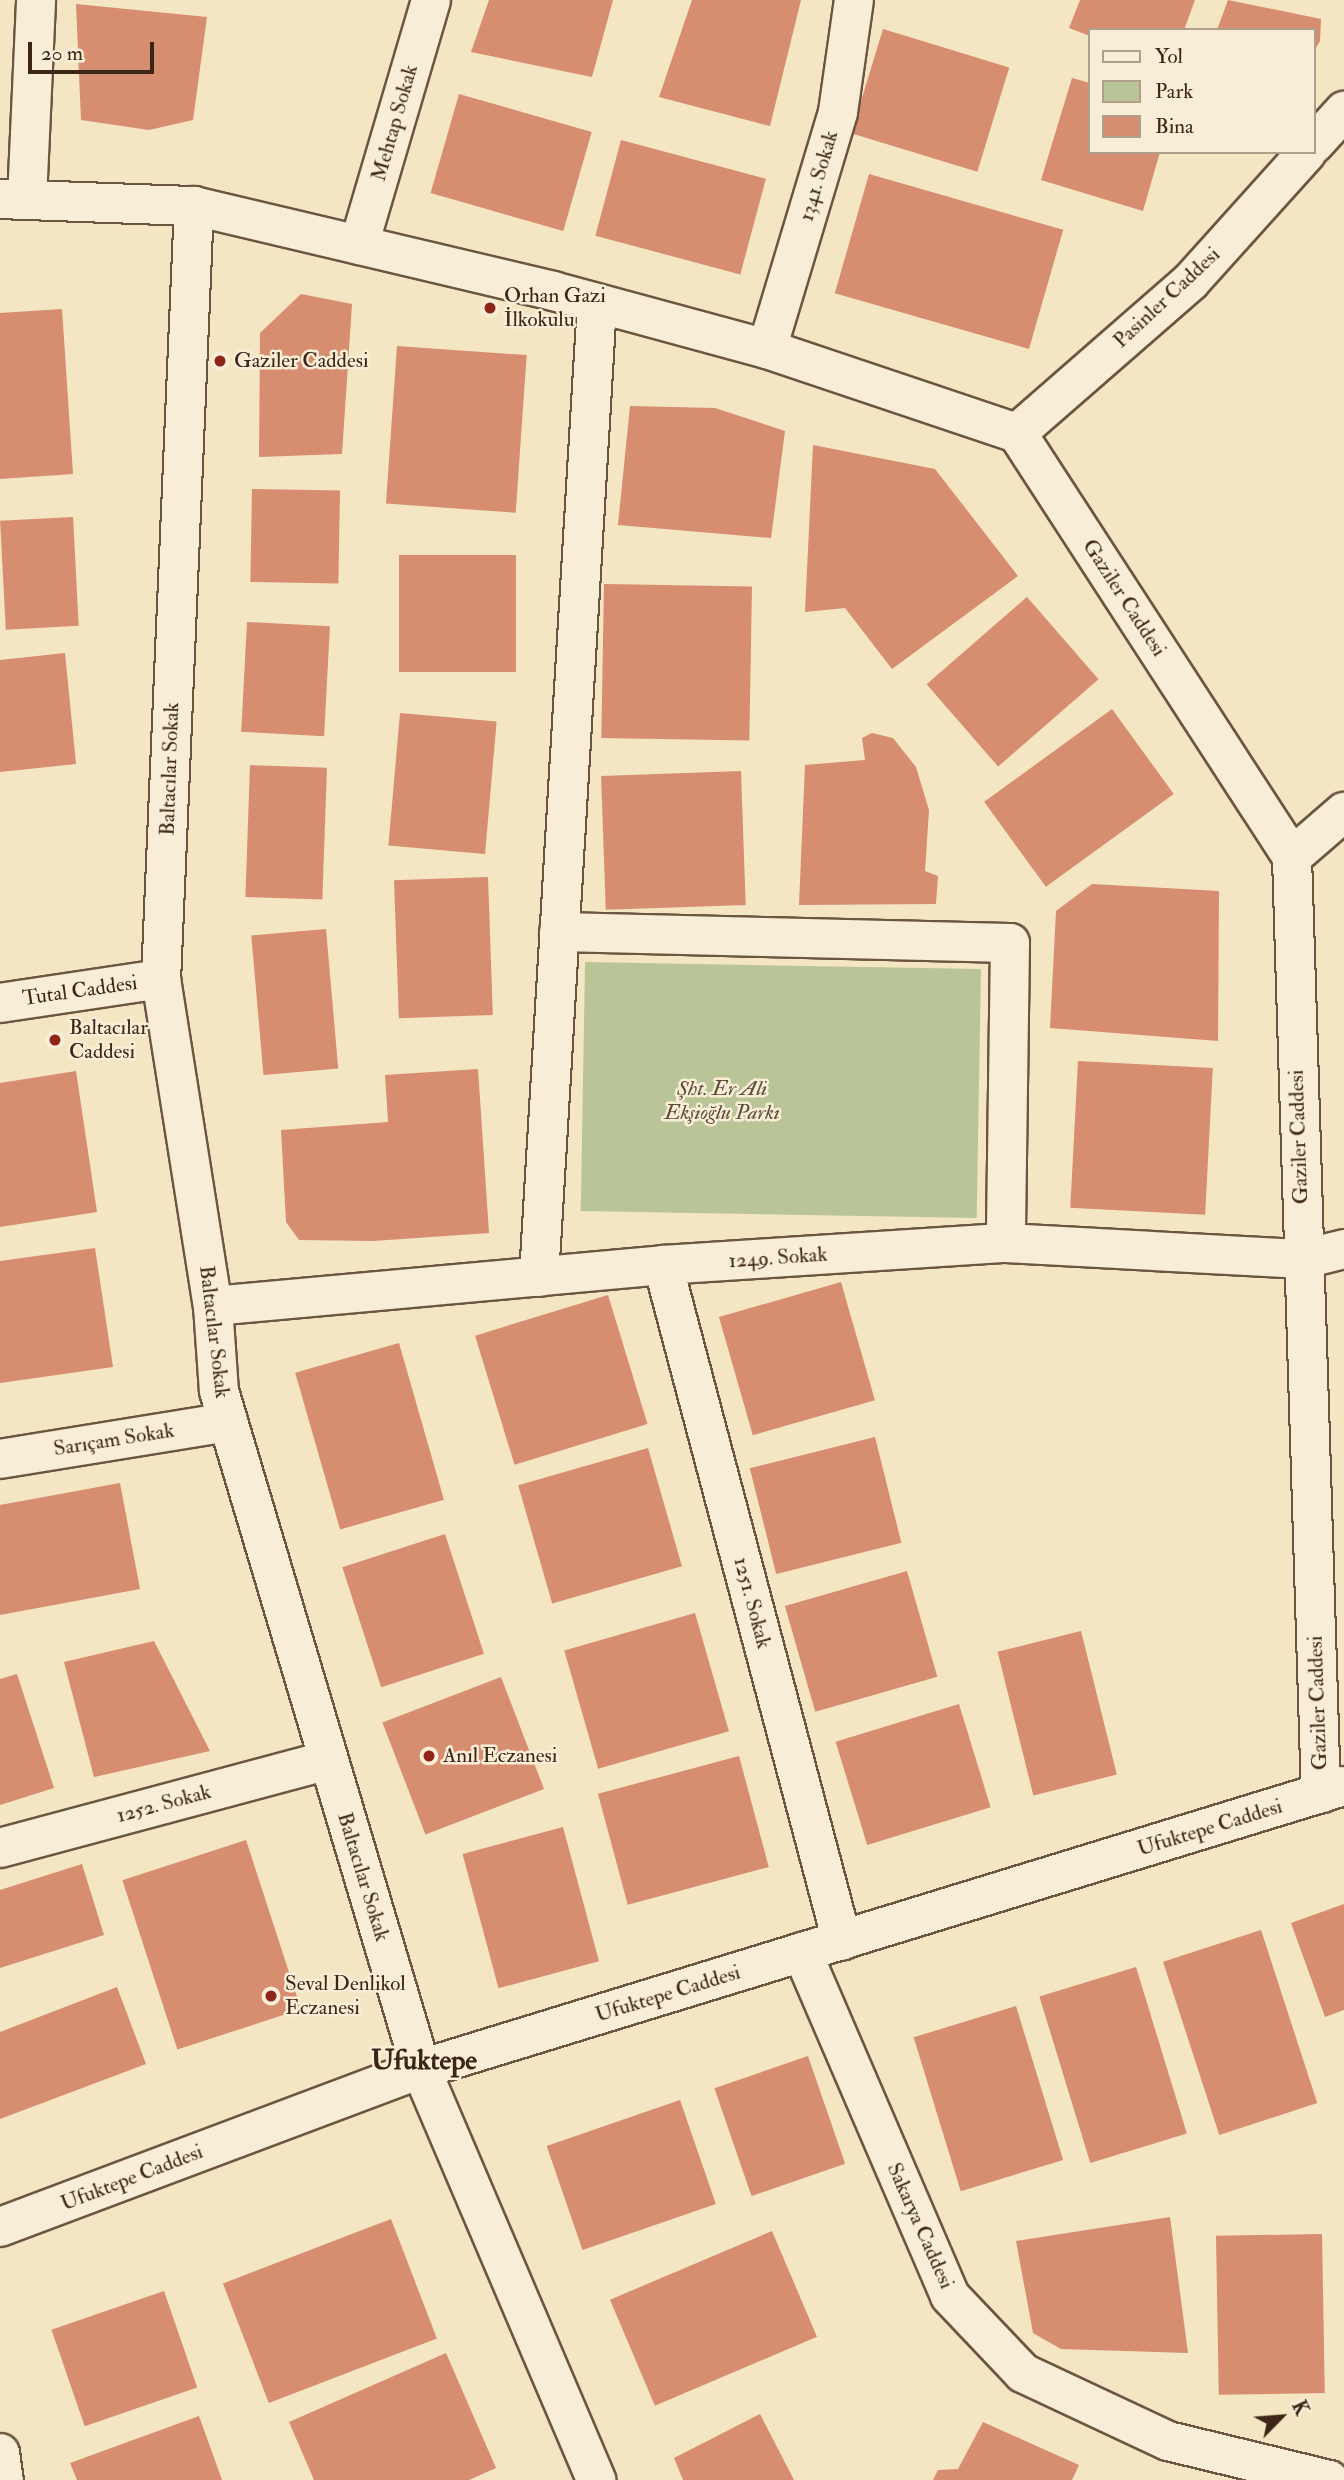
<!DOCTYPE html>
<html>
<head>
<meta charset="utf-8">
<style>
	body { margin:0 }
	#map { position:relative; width:1344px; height:2480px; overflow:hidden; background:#f4e5c3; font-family:"IM FELL Double Pica",serif }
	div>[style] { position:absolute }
	.green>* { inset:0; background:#b9c596; transform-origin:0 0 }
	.building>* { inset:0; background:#d68d70; transform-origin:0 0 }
	.roads { filter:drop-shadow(2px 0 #6c5641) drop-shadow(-2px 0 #6c5641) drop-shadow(0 2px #6c5641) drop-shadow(0 -2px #6c5641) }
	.minor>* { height:38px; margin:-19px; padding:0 19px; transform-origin:19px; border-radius:19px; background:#f8eed8 }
	.dots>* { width:19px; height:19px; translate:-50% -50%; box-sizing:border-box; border:4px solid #f8eed8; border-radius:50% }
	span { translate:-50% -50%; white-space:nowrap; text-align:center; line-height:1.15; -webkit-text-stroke:5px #f8eed8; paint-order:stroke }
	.street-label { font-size:21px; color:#3e2616 }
	.poi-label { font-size:21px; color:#3e2616 }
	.left { translate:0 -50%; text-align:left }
	.park-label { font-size:21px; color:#5d4e36; font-style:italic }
	.district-label { font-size:28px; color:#3e2616; font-weight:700 }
	.legend { position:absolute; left:1088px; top:28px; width:228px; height:126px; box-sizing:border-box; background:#f8eed8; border:2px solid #ae9e8a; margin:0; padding:9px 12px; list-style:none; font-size:21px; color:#3e2616 }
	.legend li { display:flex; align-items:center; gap:14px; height:35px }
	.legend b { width:35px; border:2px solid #ae9e8a }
	.north { position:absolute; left:1246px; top:2382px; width:70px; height:70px; -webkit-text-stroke:5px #f8eed8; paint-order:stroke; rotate:65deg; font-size:19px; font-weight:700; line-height:28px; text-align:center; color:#3e2616 }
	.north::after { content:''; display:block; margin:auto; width:24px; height:32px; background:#3e2616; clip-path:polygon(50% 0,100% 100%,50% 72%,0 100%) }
	.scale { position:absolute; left:28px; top:42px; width:126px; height:32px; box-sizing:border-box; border:4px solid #3e2616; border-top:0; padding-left:9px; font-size:21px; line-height:24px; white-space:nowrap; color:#3e2616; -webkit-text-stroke:5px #f8eed8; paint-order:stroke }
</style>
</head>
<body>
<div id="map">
	<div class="green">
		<i style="left:981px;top:969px;width:249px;height:396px;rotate:91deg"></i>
	</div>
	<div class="building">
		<i style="clip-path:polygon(489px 0,613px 0,592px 77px,471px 52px)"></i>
		<i style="clip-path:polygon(692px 0,801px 0,770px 126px,659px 97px)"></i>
		<i style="clip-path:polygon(1080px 0,1195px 0,1184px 30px,1090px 30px,1090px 36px,1069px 28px)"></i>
		<i style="clip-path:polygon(1228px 0,1321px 19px,1320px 41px,1314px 51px,1314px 30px,1217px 30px)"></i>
		<i style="clip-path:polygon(76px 4px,207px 17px,193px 120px,149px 130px,81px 120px)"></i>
		<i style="left:883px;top:29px;width:132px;height:109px;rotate:17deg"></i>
		<i style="clip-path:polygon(1072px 78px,1090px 83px,1090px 152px,1160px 152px,1143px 211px,1041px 180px)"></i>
		<i style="left:459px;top:94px;width:138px;height:103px;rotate:16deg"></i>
		<i style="left:621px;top:140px;width:150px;height:99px;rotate:15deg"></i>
		<i style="left:869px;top:174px;width:202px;height:124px;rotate:16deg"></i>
		<i style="clip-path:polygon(301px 294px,352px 304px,342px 454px,259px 457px,260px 333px)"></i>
		<i style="clip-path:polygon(62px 309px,73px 474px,0 479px,0 313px)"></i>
		<i style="left:397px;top:346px;width:130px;height:158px;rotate:4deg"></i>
		<i style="clip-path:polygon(630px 406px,715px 408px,785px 431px,771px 538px,618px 525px)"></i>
		<i style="clip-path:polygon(813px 445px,935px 469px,1018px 576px,892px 669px,845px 608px,805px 612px)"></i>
		<i style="left:252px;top:489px;width:88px;height:93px;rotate:1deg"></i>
		<i style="left:73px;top:517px;width:109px;height:73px;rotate:87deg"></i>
		<i style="left:399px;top:555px;width:117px;height:117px"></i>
		<i style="left:604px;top:584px;width:148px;height:154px;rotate:1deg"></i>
		<i style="left:1027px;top:597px;width:109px;height:133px;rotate:49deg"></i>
		<i style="left:247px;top:622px;width:83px;height:110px;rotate:3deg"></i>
		<i style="clip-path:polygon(65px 653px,76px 764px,0 772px,0 660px)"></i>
		<i style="left:1112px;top:709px;width:105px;height:158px;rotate:54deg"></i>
		<i style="left:400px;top:713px;width:97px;height:133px;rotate:5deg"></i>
		<i style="clip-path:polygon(872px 733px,893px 738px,916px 767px,929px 810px,925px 871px,938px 876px,936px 904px,799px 905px,805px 765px,865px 760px,862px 738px)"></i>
		<i style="left:250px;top:765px;width:77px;height:132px;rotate:2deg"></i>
		<i style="left:741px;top:771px;width:134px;height:140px;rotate:88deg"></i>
		<i style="left:488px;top:877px;width:138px;height:94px;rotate:88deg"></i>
		<i style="clip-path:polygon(1092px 884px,1219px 891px,1218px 1041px,1050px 1028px,1056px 911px)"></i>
		<i style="left:326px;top:929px;width:140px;height:75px;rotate:85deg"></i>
		<i style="left:1078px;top:1061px;width:135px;height:147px;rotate:3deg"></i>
		<i style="clip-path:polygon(478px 1069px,489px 1233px,373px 1241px,299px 1240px,286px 1222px,281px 1130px,388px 1122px,385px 1075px)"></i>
		<i style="clip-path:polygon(76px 1071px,97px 1212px,0 1227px,0 1083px)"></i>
		<i style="clip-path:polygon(95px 1248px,113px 1367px,0 1383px,0 1261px)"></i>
		<i style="left:841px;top:1282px;width:123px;height:127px;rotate:74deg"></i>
		<i style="left:608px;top:1295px;width:135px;height:139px;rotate:73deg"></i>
		<i style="left:399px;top:1343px;width:163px;height:108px;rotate:74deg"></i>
		<i style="left:875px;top:1437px;width:109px;height:129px;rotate:76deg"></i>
		<i style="left:648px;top:1448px;width:123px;height:135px;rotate:74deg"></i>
		<i style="clip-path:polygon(120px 1483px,140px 1589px,0 1615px,0 1505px)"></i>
		<i style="left:445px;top:1534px;width:126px;height:108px;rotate:72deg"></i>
		<i style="left:907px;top:1571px;width:110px;height:127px;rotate:74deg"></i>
		<i style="left:695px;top:1613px;width:123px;height:136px;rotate:74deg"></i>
		<i style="left:1081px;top:1631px;width:148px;height:86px;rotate:76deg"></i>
		<i style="clip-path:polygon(154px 1641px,210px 1751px,94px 1777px,64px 1662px)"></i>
		<i style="clip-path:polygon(17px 1674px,54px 1788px,0 1805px,0 1679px)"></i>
		<i style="left:501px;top:1677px;width:120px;height:127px;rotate:69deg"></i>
		<i style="left:959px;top:1704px;width:108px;height:129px;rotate:73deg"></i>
		<i style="left:739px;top:1756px;width:115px;height:146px;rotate:75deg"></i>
		<i style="left:563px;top:1827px;width:139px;height:104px;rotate:75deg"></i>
		<i style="left:246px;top:1840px;width:178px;height:130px;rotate:72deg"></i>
		<i style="clip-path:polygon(82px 1864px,104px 1935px,0 1968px,0 1890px)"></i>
		<i style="clip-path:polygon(1344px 1904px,1344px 2010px,1325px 2017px,1291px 1923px)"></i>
		<i style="left:1261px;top:1930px;width:182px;height:103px;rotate:72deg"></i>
		<i style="left:1136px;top:1967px;width:174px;height:101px;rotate:73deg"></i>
		<i style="clip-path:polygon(117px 1987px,146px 2064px,0 2119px,0 2032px)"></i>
		<i style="left:1016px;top:2006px;width:161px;height:107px;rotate:73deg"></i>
		<i style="left:808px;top:2056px;width:114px;height:99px;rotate:71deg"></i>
		<i style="left:680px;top:2100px;width:110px;height:141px;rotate:71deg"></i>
		<i style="clip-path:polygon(1170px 2217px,1188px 2353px,1061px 2349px,1033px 2333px,1016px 2241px)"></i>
		<i style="left:391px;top:2219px;width:128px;height:180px;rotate:69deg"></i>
		<i style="left:772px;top:2231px;width:115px;height:176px;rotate:67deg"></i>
		<i style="left:1322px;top:2234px;width:159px;height:106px;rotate:89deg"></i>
		<i style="left:164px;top:2291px;width:102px;height:119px;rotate:71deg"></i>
		<i style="clip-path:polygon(446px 2353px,496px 2468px,469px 2480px,314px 2480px,289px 2422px)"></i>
		<i style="clip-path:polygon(760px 2414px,794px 2480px,683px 2480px,674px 2458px)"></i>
		<i style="clip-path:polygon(199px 2416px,222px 2480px,77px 2480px,70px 2463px)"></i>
		<i style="clip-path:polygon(983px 2422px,1079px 2465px,1072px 2480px,933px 2480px,938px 2470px,958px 2469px)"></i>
	</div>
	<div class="roads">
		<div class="minor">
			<i style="left:1314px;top:144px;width:45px;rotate:-47.7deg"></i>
			<i style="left:0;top:199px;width:194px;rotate:2.1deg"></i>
			<i style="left:194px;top:206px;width:369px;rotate:13.3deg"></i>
			<i style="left:553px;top:291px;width:222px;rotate:15.2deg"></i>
			<i style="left:767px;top:349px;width:264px;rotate:18.6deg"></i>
			<i style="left:1017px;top:433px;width:505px;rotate:57.03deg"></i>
			<i style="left:1292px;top:857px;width:937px;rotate:88.23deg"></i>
			<i style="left:27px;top:200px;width:200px;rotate:-87.4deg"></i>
			<i style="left:194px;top:206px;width:774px;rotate:92.44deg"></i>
			<i style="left:161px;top:979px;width:331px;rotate:81deg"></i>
			<i style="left:213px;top:1306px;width:85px;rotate:86deg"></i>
			<i style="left:219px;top:1391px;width:707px;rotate:73.41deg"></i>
			<i style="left:421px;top:2069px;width:447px;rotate:66.9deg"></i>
			<i style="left:359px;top:245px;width:255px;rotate:-73.6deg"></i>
			<i style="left:767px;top:349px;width:247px;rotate:-73.3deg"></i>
			<i style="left:838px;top:112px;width:113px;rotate:-81.9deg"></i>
			<i style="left:1017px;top:433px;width:231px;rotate:-41.1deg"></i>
			<i style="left:1191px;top:281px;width:173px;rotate:-48deg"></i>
			<i style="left:1292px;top:857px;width:69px;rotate:-40.9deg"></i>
			<i style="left:559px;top:932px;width:451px;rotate:1.4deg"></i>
			<i style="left:1010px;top:943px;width:300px;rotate:90.8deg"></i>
			<i style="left:0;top:1003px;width:163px;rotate:-8.5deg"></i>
			<i style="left:663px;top:1265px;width:699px;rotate:75.17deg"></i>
			<i style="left:539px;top:1277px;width:974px;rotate:-86.59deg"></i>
			<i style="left:213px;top:1306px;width:452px;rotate:-5.2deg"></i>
			<i style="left:663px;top:1265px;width:344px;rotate:-3.7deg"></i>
			<i style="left:1006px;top:1243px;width:298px;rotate:3.1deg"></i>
			<i style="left:1304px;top:1259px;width:41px;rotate:-14deg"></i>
			<i style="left:0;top:1459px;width:231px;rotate:-9.2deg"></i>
			<i style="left:0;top:1848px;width:340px;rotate:-15deg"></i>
			<i style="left:802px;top:1952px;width:374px;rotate:66.7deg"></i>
			<i style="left:950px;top:2296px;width:106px;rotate:46.5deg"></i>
			<i style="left:1023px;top:2373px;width:160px;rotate:25.1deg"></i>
			<i style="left:1168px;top:2441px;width:166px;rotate:13.6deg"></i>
			<i style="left:0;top:2227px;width:450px;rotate:-20.6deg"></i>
			<i style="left:421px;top:2069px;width:965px;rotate:-17.05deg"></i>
			<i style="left:0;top:2453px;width:27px;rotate:82deg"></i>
		</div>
	</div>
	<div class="dots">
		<i style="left:490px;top:308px;background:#8f2418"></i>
		<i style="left:220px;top:361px;background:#8f2418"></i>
		<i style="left:55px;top:1040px;background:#8f2418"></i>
		<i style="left:429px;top:1756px;background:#8f2418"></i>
		<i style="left:271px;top:1996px;background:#8f2418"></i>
	</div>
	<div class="street-label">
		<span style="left:395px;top:123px;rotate:-74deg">Mehtap Sokak</span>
		<span style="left:819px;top:176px;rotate:-74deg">1341. Sokak</span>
		<span style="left:1167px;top:298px;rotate:-43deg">Pasinler Caddesi</span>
		<span style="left:1124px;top:598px;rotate:57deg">Gaziler Caddesi</span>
		<span style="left:170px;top:769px;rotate:-88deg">Baltacılar Sokak</span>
		<span style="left:80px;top:991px;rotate:-8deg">Tutal Caddesi</span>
		<span style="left:1299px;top:1137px;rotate:-92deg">Gaziler Caddesi</span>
		<span style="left:778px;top:1258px;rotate:-4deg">1249. Sokak</span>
		<span style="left:214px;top:1332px;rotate:83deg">Baltacılar Sokak</span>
		<span style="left:114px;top:1440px;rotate:-9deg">Sarıçam Sokak</span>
		<span style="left:752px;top:1603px;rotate:75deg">1251. Sokak</span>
		<span style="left:1318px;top:1703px;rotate:-92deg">Gaziler Caddesi</span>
		<span style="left:164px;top:1804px;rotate:-15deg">1252. Sokak</span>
		<span style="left:1210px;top:1828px;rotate:-17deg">Ufuktepe Caddesi</span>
		<span style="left:363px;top:1877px;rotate:73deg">Baltacılar Sokak</span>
		<span style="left:668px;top:1994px;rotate:-17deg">Ufuktepe Caddesi</span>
		<span style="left:132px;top:2178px;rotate:-21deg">Ufuktepe Caddesi</span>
		<span style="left:920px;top:2226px;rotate:66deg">Sakarya Caddesi</span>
	</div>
	<div class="poi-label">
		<span class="left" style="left:504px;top:308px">Orhan Gazi<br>İlkokulu</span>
		<span class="left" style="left:234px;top:361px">Gaziler Caddesi</span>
		<span class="left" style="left:69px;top:1040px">Baltacılar<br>Caddesi</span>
		<span class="left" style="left:443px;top:1756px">Anıl Eczanesi</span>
		<span class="left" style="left:285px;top:1996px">Seval Denlikol<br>Eczanesi</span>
	</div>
	<div class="park-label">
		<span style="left:722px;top:1101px">Şht. Er Ali<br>Ekşioğlu Parkı</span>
	</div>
	<div class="district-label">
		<span style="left:424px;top:2061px">Ufuktepe</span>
	</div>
	<ul class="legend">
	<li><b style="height:9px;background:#f8eed8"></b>Yol</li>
	<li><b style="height:19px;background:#b9c596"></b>Park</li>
	<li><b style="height:19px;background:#d68d70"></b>Bina</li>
	</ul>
	<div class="north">K</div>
	<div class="scale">20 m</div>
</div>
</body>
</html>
